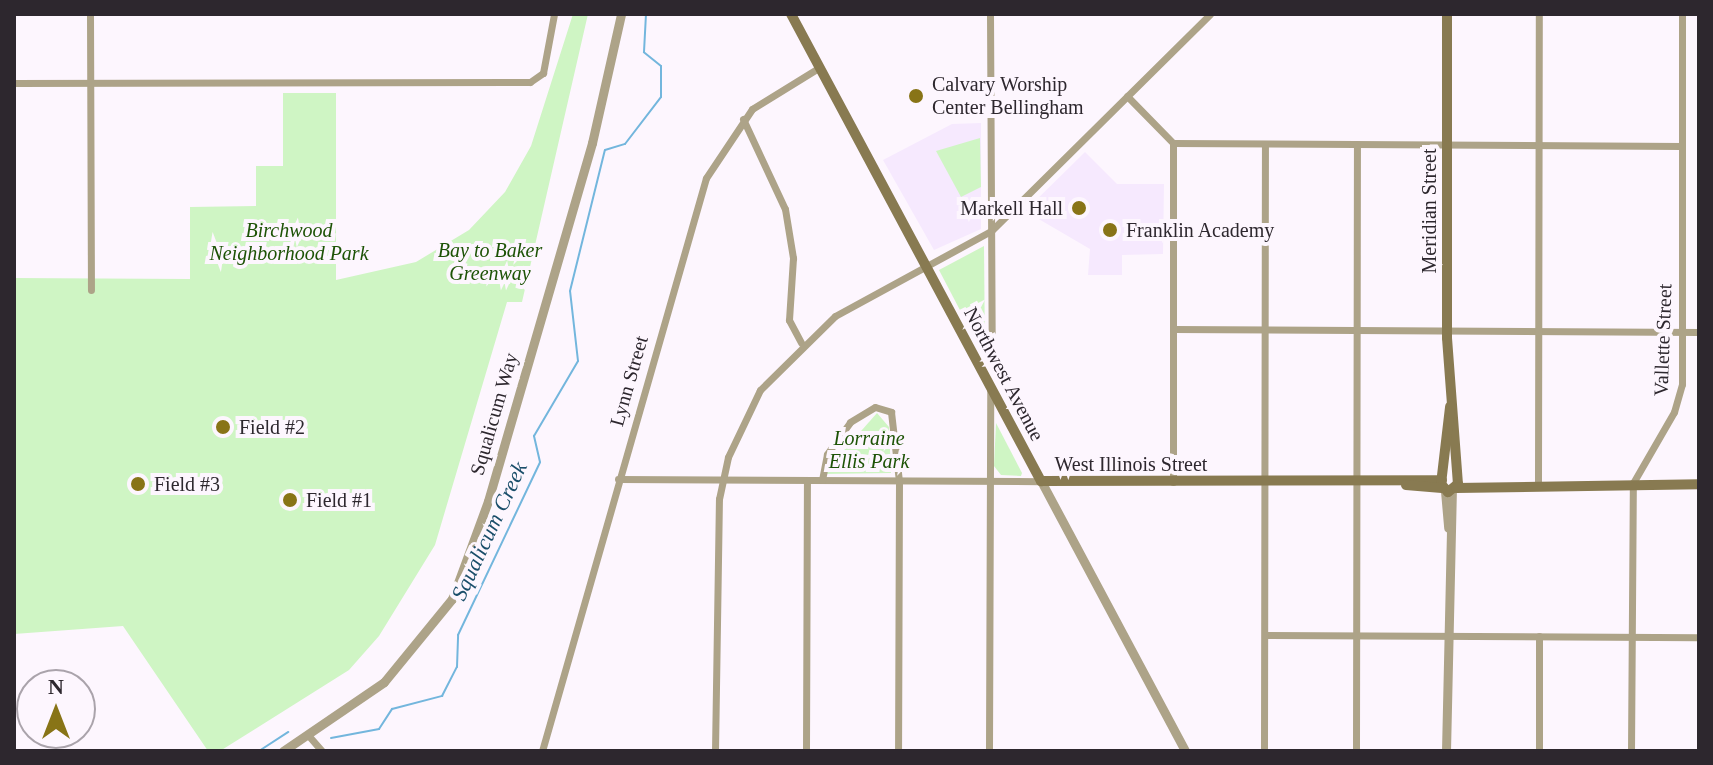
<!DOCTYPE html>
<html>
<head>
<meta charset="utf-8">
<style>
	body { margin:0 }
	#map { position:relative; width:1713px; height:765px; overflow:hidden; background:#fdf6fe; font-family:"Times New Roman",serif }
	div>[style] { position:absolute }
	.education>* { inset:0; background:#f6e9fe }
	.green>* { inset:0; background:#cff5c4 }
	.stream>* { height:2px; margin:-1px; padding:0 1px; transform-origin:1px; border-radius:1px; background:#73b6dd }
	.minor>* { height:7px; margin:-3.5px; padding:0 3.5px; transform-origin:3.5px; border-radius:3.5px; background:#ada388 }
	.tertiary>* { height:9px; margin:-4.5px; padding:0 4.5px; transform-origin:4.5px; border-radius:4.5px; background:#ada388 }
	.secondary>* { height:10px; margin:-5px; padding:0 5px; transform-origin:5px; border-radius:5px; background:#887a51 }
	.dots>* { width:22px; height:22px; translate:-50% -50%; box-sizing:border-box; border:4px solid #fdf6fe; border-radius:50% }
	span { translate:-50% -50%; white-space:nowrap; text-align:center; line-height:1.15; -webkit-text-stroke:8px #fdf6fe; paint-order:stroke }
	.poi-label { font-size:20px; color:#2d272e }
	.left { translate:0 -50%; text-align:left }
	.right { translate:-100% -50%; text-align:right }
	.street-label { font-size:20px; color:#2d272e }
	.park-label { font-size:20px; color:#1d5306; font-style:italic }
	.water-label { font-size:22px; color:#1a4e6a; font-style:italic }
	.frame { position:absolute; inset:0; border:16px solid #2d272e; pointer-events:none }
	.north { position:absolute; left:16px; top:669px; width:80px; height:80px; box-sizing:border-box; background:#fdf6fe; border:2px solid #aaa3ab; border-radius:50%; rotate:0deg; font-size:22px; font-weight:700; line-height:32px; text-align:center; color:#2d272e }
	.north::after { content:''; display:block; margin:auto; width:28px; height:36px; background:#887417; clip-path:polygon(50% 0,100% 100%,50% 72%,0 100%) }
</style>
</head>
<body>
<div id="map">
	<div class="education">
		<i style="clip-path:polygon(981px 123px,981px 229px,934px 250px,883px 160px,952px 124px)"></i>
		<i style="clip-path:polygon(1085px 152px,1117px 184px,1164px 184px,1163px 254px,1122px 255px,1122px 275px,1088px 275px,1090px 249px,1025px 211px)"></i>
	</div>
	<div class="green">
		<i style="clip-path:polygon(573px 14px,588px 14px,522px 302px,507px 302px,435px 545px,379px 636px,349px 670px,220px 751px,208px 751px,123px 626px,14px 634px,14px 278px,190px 279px,190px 207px,256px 206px,256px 166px,283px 166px,283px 93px,336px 93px,336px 280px,416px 262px,469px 230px,505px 192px,531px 146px)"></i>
		<i style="clip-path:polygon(980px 138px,981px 187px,961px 197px,936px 151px)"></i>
		<i style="clip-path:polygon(984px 246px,985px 358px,939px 270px)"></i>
		<i style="clip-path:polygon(877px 413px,889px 427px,891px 473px,823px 474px)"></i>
		<i style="clip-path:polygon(996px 423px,1022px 473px,1021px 476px,1001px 475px,994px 466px)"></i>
	</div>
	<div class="stream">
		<i style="left:331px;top:738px;width:49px;rotate:-10.6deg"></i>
		<i style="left:379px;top:729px;width:24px;rotate:-57deg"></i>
		<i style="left:392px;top:709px;width:52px;rotate:-14.6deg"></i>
		<i style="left:442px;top:696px;width:33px;rotate:-63deg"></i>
		<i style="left:457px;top:667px;width:32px;rotate:-88deg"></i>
		<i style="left:458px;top:635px;width:191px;rotate:-64.6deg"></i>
		<i style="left:540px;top:462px;width:27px;rotate:-103deg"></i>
		<i style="left:534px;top:436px;width:87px;rotate:-59.6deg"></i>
		<i style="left:578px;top:361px;width:70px;rotate:-96.5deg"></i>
		<i style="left:570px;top:291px;width:145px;rotate:-76.1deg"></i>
		<i style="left:605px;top:150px;width:21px;rotate:-17deg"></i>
		<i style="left:625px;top:144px;width:59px;rotate:-52.5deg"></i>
		<i style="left:661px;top:97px;width:31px;rotate:-90deg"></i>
		<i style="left:661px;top:66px;width:22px;rotate:-141deg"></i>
		<i style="left:644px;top:52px;width:38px;rotate:-87deg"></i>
		<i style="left:259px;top:751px;width:35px;rotate:-33deg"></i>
	</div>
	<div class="minor">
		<i style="left:90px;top:14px;width:276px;rotate:89.8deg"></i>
		<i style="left:990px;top:14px;width:346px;rotate:89.7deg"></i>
		<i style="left:14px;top:83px;width:516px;rotate:-0.11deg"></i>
		<i style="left:530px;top:82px;width:16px;rotate:-35deg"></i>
		<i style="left:543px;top:73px;width:60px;rotate:-79.4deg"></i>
		<i style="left:1127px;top:96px;width:66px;rotate:45.6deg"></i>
		<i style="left:1173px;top:143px;width:339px;rotate:90deg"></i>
		<i style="left:743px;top:119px;width:99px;rotate:65deg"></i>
		<i style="left:785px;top:209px;width:50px;rotate:80.7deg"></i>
		<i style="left:793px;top:258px;width:62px;rotate:93.7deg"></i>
		<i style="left:789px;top:320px;width:26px;rotate:62deg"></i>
		<i style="left:1173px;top:143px;width:509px;rotate:0.34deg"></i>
		<i style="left:1173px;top:329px;width:526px;rotate:0.33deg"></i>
		<i style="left:618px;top:479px;width:423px;rotate:0.3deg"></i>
		<i style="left:822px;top:480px;width:26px;rotate:-79deg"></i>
		<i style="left:827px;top:454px;width:39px;rotate:-54deg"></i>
		<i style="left:850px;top:422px;width:29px;rotate:-31deg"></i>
		<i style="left:875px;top:407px;width:17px;rotate:17deg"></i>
		<i style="left:891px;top:412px;width:69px;rotate:83.4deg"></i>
		<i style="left:899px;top:481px;width:270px;rotate:90.2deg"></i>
		<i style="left:1538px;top:483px;width:469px;rotate:-89.9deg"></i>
		<i style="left:1265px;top:635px;width:434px;rotate:0.3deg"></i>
		<i style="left:308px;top:735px;width:21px;rotate:49deg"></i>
		<i style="left:542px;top:751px;width:596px;rotate:-74.03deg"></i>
		<i style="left:706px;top:178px;width:83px;rotate:-56.3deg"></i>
		<i style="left:752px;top:109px;width:80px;rotate:-31.7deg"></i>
		<i style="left:715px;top:751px;width:252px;rotate:-89.1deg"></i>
		<i style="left:719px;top:499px;width:43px;rotate:-77.9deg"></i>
		<i style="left:728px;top:457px;width:74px;rotate:-64.5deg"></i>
		<i style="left:760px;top:390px;width:105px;rotate:-44.6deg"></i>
		<i style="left:835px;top:316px;width:178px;rotate:-28.6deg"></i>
		<i style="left:991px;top:231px;width:308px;rotate:-44.7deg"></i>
		<i style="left:806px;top:751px;width:271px;rotate:-89.8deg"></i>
		<i style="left:989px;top:751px;width:362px;rotate:-89.8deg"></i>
		<i style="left:1264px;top:751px;width:607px;rotate:-89.91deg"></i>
		<i style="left:1356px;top:751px;width:607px;rotate:-89.91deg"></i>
		<i style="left:1539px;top:751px;width:115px;rotate:-90deg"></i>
		<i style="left:1631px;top:751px;width:268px;rotate:-89.6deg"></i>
		<i style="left:1633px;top:483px;width:82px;rotate:-60deg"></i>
		<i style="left:1674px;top:412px;width:29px;rotate:-74deg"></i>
		<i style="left:1682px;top:384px;width:370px;rotate:-90deg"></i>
	</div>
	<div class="tertiary">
		<i style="left:1041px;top:481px;width:306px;rotate:61.9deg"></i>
		<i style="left:1445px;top:491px;width:37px;rotate:85deg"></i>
		<i style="left:283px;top:751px;width:122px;rotate:-34.3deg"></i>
		<i style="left:384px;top:682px;width:107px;rotate:-50.7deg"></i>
		<i style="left:452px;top:599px;width:104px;rotate:-69.8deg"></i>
		<i style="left:488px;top:501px;width:373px;rotate:-73.8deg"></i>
		<i style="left:592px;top:143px;width:132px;rotate:-77.3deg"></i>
		<i style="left:1446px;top:751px;width:259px;rotate:-88.7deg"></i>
	</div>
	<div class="secondary">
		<i style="left:791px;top:14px;width:530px;rotate:61.84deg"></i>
		<i style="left:1041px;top:481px;width:401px;rotate:-0.1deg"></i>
		<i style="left:1447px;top:14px;width:324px;rotate:90deg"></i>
		<i style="left:1447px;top:338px;width:146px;rotate:85.7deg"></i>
		<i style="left:1458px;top:484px;width:13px;rotate:141deg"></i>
		<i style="left:1448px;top:492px;width:11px;rotate:-131deg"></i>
		<i style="left:1441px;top:484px;width:78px;rotate:-83.3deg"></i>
		<i style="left:1406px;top:485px;width:36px;rotate:5deg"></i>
		<i style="left:1456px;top:488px;width:243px;rotate:-0.9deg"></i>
	</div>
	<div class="dots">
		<i style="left:916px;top:96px;background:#887417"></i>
		<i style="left:1079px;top:208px;background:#887417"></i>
		<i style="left:1110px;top:230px;background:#887417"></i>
		<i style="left:223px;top:427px;background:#887417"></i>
		<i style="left:138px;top:484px;background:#887417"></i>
		<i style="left:290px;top:500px;background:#887417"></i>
	</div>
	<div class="poi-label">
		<span class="left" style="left:932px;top:96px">Calvary Worship<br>Center Bellingham</span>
		<span class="right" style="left:1063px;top:208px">Markell Hall</span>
		<span class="left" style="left:1126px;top:230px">Franklin Academy</span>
		<span class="left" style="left:239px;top:427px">Field #2</span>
		<span class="left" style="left:154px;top:484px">Field #3</span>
		<span class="left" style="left:306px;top:500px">Field #1</span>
	</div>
	<div class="street-label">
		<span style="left:1429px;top:211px;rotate:-90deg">Meridian Street</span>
		<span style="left:1663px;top:340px;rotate:-88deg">Vallette Street</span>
		<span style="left:1004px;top:374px;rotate:62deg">Northwest Avenue</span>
		<span style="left:629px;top:381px;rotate:-74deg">Lynn Street</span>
		<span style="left:494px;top:414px;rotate:-74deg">Squalicum Way</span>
		<span style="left:1131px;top:464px">West Illinois Street</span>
	</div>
	<div class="park-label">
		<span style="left:289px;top:242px">Birchwood<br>Neighborhood Park</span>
		<span style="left:490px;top:262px">Bay to Baker<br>Greenway</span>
		<span style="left:869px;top:450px">Lorraine<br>Ellis Park</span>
	</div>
	<div class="water-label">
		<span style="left:489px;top:531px;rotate:-65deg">Squalicum Creek</span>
	</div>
	<div class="frame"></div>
	<div class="north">N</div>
</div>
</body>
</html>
